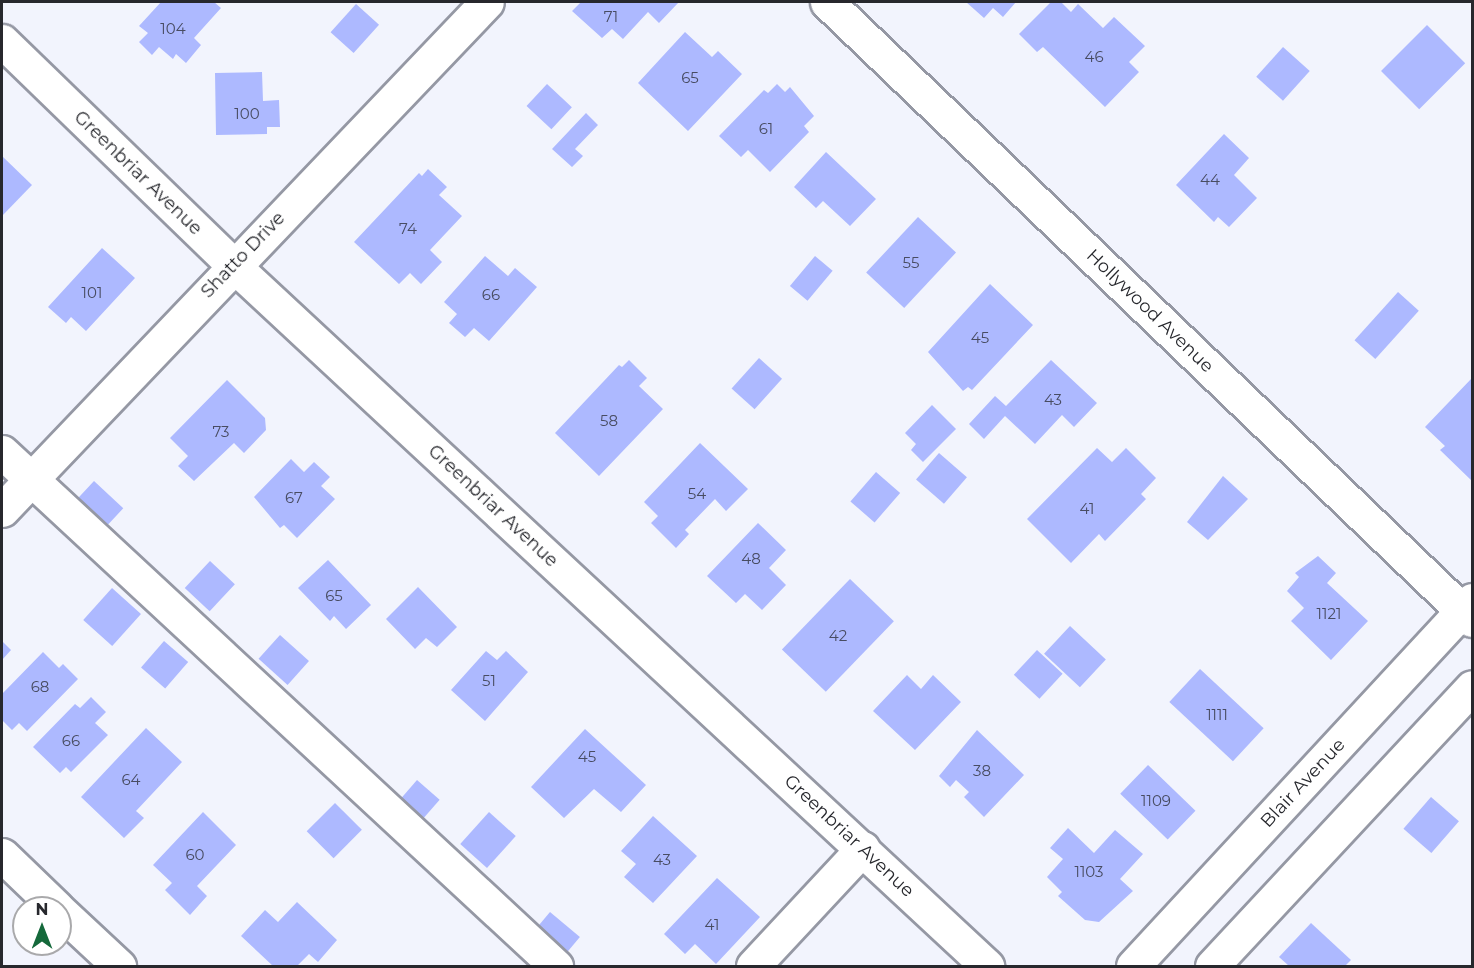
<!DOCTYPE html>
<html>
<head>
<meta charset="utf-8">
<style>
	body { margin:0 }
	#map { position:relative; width:1474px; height:968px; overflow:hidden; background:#f2f4fd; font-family:Montserrat,sans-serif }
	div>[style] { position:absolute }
	.building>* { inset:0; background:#adb9ff; transform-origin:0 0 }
	.roads { filter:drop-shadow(2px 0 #9598a4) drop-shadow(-2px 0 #9598a4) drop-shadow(0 2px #9598a4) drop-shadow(0 -2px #9598a4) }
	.minor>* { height:33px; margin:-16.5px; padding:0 16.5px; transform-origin:16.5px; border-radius:16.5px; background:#fff }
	span { translate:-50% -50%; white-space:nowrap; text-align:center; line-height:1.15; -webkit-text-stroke:5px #fff; paint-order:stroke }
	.number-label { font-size:15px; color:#484c62 }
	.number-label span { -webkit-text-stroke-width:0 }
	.street-label { font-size:18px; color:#27282d }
	.frame { position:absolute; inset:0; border:3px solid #27282d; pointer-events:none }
	.north { position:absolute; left:12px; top:896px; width:60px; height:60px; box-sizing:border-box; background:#fff; border:2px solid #a9a9ab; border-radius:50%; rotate:0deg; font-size:16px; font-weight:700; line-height:24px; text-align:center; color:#27282d }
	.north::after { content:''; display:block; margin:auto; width:21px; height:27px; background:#15693b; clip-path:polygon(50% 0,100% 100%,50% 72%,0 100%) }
</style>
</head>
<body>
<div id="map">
	<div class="building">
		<i style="clip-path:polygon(161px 2px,214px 2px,221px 8px,194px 38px,201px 45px,186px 63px,176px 54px,173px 59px,159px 47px,152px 55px,139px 42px,148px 33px,139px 26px)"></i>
		<i style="clip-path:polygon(581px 2px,679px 2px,659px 23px,648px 12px,623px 39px,612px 29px,602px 38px,572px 11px)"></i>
		<i style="clip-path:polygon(966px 2px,1016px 2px,1003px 17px,993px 8px,984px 18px)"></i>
		<i style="clip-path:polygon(1051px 2px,1061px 2px,1071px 12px,1078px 4px,1103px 28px,1114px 17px,1145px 46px,1129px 62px,1139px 72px,1105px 107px,1043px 47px,1037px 52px,1019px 34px)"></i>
		<i style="left:356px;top:4px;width:31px;height:38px;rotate:42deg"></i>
		<i style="left:1427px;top:25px;width:54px;height:65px;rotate:45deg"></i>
		<i style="clip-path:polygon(685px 32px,712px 57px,718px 51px,742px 74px,688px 131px,638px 83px)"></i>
		<i style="left:1283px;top:47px;width:36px;height:40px;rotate:42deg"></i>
		<i style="clip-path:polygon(262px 72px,263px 101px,279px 100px,280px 127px,267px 127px,267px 134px,216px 135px,215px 73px)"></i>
		<i style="left:547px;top:84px;width:34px;height:30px;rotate:43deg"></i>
		<i style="clip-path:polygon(777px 84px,785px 92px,790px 87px,814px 116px,804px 126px,809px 132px,770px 172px,748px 150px,741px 157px,719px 136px,764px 90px,768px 93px)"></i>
		<i style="clip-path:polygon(586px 113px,598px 125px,575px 149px,583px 156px,572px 167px,552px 149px)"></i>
		<i style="clip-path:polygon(1224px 134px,1249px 158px,1234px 175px,1257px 198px,1229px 227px,1218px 217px,1214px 222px,1176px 185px)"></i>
		<i style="clip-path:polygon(826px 152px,876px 199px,850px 226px,823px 201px,816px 208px,794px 187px)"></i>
		<i style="clip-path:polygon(2px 156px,32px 185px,2px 216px)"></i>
		<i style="clip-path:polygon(428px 169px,447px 187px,439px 195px,462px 216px,430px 250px,442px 262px,421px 284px,410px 273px,399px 284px,354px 242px,419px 173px,422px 176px)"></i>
		<i style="left:918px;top:217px;width:52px;height:76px;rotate:43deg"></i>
		<i style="clip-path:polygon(102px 248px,135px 278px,86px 331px,71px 317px,66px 323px,48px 307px)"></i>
		<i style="clip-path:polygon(485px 256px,508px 276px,515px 268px,537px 287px,489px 341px,474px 328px,465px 337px,449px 323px,457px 314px,444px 302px)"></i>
		<i style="left:815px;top:256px;width:23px;height:39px;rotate:40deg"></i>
		<i style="clip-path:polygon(990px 284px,1033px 325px,972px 390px,968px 387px,963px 391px,928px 352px)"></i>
		<i style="left:1398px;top:292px;width:28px;height:65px;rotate:42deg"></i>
		<i style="left:759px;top:358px;width:31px;height:41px;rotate:42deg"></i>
		<i style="clip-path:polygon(629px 360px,647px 378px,639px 386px,663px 409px,599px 476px,555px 433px,619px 365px,622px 367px)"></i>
		<i style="clip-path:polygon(1051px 360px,1097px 403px,1074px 427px,1062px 415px,1035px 444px,1005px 416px,984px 439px,969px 424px,995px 396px,1006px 406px)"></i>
		<i style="clip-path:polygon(1472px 378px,1472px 481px,1440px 450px,1445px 446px,1425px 427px)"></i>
		<i style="clip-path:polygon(227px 380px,265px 418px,266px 430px,244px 453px,234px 443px,194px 481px,178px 466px,188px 456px,170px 438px)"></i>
		<i style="clip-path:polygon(932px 405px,956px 429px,923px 462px,911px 450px,916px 444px,905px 433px)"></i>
		<i style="clip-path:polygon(700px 443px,748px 489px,726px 511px,715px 499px,685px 530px,689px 534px,676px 548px,651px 523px,658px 516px,644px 502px)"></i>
		<i style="clip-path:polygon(1097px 448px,1112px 462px,1126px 448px,1156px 478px,1141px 494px,1146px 499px,1105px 541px,1099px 534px,1071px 563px,1027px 519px)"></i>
		<i style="left:939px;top:453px;width:37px;height:35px;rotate:41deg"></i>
		<i style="clip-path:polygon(291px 459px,304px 472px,314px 462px,330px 477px,321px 486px,335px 499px,297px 538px,284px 525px,280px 528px,254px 497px)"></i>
		<i style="left:876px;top:472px;width:32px;height:39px;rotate:41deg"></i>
		<i style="clip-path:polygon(1223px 476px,1248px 499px,1208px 540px,1187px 522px)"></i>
		<i style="left:94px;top:481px;width:40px;height:29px;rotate:43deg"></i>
		<i style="clip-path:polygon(758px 523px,786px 550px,769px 568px,786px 585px,762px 610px,745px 594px,736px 603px,707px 576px)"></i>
		<i style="clip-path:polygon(1318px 556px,1336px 573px,1327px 583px,1368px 621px,1331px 660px,1291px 621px,1304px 608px,1287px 591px,1299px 577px,1295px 573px)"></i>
		<i style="clip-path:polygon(328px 560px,371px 605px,346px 629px,334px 616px,330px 621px,298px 588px)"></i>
		<i style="left:210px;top:561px;width:34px;height:37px;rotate:43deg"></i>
		<i style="left:850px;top:579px;width:61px;height:98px;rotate:44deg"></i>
		<i style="clip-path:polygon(418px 587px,457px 627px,437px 647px,426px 638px,415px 649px,386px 619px)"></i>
		<i style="left:112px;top:588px;width:39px;height:43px;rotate:42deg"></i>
		<i style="left:1070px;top:626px;width:49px;height:38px;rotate:43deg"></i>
		<i style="left:280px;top:635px;width:39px;height:32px;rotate:42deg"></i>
		<i style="clip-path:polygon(2px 641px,11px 650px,2px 660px)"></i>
		<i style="left:164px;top:641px;width:32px;height:35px;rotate:41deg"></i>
		<i style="left:1037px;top:650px;width:35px;height:34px;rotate:43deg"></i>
		<i style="clip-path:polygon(486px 651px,497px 660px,506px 651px,528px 672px,485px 721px,451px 690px)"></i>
		<i style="clip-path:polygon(43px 652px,59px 668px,63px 664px,78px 679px,27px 731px,19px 723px,12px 730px,2px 720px,2px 694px)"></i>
		<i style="left:1200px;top:669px;width:87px;height:45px;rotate:43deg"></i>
		<i style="clip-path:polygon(907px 675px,921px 689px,933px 675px,961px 702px,915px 750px,873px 711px)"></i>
		<i style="clip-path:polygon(91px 697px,106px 712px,95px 723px,108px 735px,71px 772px,66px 767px,60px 773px,33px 747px,75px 704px,80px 708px)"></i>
		<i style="clip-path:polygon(146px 728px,182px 762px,136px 811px,144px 818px,124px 838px,81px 797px)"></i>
		<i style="clip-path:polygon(585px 729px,646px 785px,621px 812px,594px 789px,564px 818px,531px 787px)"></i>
		<i style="clip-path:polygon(977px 730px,1024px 775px,984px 817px,964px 797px,969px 792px,956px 780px,950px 787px,939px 776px)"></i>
		<i style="left:1148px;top:765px;width:66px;height:40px;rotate:44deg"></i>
		<i style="left:417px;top:780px;width:30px;height:34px;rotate:41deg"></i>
		<i style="left:1431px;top:797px;width:37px;height:42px;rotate:41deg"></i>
		<i style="left:335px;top:803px;width:38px;height:40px;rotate:45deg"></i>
		<i style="clip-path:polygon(203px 812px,236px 845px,197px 886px,207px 896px,190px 915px,165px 890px,172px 883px,153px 865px)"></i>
		<i style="left:489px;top:812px;width:36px;height:43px;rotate:42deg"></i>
		<i style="clip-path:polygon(653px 816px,697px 856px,653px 903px,624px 877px,636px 864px,621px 851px)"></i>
		<i style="clip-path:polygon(1068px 828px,1094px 853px,1115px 830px,1143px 854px,1120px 879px,1133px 891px,1099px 922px,1085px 920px,1058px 896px,1062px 892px,1047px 877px,1063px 859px,1050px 848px)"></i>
		<i style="clip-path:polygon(717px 878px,760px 917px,716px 964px,695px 944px,685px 954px,664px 934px)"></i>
		<i style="clip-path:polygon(297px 902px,337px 940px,318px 962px,309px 954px,297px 966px,273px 966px,241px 936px,265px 910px,278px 922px)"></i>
		<i style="left:550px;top:912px;width:39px;height:31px;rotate:40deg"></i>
		<i style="clip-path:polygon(1311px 923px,1351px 960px,1345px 966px,1289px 966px,1279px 957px)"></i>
	</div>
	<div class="roads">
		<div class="minor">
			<i style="left:827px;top:2px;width:893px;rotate:43.78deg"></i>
			<i style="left:2px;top:41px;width:322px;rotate:44.1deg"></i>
			<i style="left:233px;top:265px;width:1030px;rotate:42.91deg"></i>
			<i style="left:2px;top:452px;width:756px;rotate:42.86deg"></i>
			<i style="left:2px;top:510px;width:702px;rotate:-46.33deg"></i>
			<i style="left:2px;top:855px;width:76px;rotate:43.9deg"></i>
			<i style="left:60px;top:911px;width:81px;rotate:43deg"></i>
			<i style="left:753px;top:966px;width:161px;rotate:-47deg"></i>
			<i style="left:1133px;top:966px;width:499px;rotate:-47.2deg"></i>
			<i style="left:1212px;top:966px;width:381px;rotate:-47deg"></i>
		</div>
	</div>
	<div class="number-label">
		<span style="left:611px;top:17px">71</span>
		<span style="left:173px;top:29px">104</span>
		<span style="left:1094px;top:57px">46</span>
		<span style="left:690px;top:78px">65</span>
		<span style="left:247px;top:114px">100</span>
		<span style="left:766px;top:129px">61</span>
		<span style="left:1210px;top:180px">44</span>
		<span style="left:408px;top:229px">74</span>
		<span style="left:911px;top:263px">55</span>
		<span style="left:92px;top:293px">101</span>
		<span style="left:491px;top:295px">66</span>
		<span style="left:980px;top:338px">45</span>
		<span style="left:1053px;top:400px">43</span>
		<span style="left:609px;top:421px">58</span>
		<span style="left:221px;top:432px">73</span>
		<span style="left:697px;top:494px">54</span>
		<span style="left:294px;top:498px">67</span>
		<span style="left:1087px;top:509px">41</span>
		<span style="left:751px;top:559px">48</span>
		<span style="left:334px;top:596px">65</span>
		<span style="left:1329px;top:614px">1121</span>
		<span style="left:838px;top:636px">42</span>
		<span style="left:489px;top:681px">51</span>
		<span style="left:40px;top:687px">68</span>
		<span style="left:1217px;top:715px">1111</span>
		<span style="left:71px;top:741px">66</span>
		<span style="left:587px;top:757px">45</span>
		<span style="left:982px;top:771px">38</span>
		<span style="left:131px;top:780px">64</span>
		<span style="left:1156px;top:801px">1109</span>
		<span style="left:195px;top:855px">60</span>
		<span style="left:662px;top:860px">43</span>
		<span style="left:1089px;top:872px">1103</span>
		<span style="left:712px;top:925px">41</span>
	</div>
	<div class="street-label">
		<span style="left:138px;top:173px;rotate:44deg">Greenbriar Avenue</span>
		<span style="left:243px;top:255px;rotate:-46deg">Shatto Drive</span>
		<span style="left:1150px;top:311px;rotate:44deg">Hollywood Avenue</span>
		<span style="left:493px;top:506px;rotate:43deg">Greenbriar Avenue</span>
		<span style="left:1303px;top:783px;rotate:-47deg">Blair Avenue</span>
		<span style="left:849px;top:836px;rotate:43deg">Greenbriar Avenue</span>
	</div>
	<div class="frame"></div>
	<div class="north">N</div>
</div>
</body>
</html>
